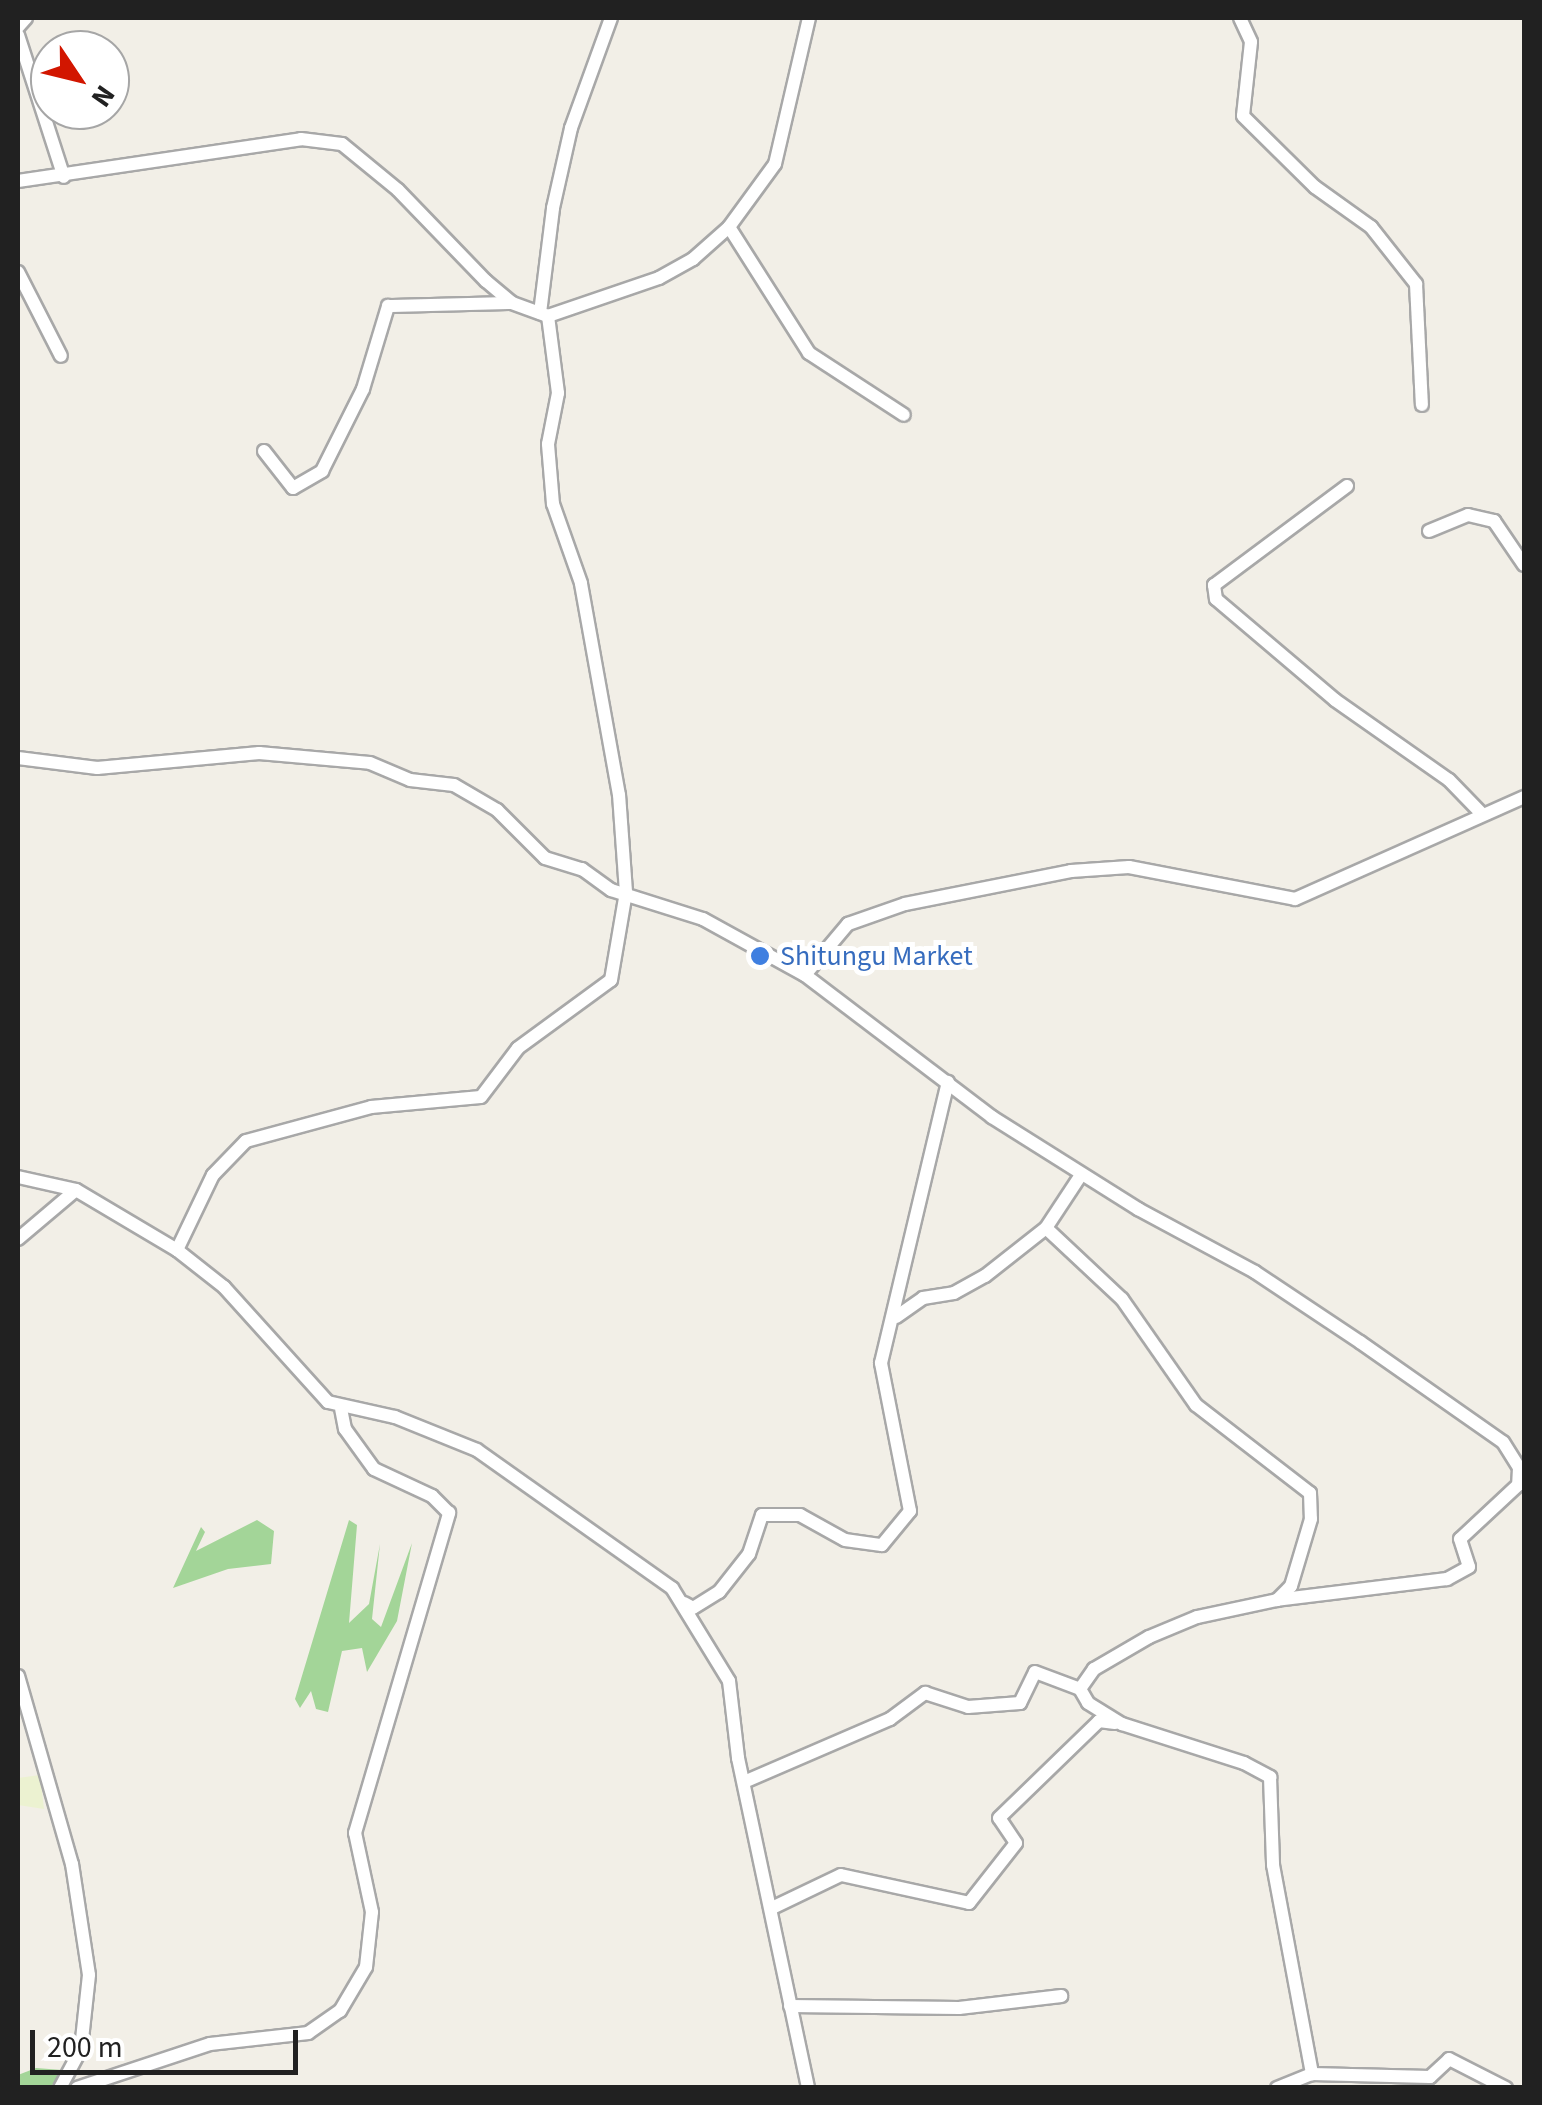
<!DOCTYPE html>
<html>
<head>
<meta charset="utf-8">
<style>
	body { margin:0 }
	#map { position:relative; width:1542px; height:2105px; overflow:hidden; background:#f2efe7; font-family:"Source Sans 3",sans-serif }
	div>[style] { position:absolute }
	.farmland>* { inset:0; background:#ecf2d1 }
	.forest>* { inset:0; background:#a3d598 }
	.roads { filter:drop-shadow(2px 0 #a8a8a8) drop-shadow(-2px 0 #a8a8a8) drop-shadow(0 2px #a8a8a8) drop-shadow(0 -2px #a8a8a8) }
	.minor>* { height:12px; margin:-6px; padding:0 6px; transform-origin:6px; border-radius:6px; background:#fff }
	.dots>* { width:28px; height:28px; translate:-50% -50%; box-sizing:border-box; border:5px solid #fff; border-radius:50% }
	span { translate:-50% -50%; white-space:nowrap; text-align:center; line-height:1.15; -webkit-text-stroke:10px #fff; paint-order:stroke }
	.shop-label { font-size:28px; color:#366cbe }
	.left { translate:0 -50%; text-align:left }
	.frame { position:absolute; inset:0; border:20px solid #212121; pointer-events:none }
	.north { position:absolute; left:30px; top:30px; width:100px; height:100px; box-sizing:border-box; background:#fff; border:2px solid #a6a6a6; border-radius:50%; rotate:125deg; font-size:28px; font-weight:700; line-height:40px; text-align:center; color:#212121 }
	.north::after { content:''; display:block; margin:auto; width:35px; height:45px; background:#d21600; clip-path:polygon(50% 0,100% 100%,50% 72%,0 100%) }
	.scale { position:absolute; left:30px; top:2030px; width:268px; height:45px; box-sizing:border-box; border:5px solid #212121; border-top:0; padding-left:12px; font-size:30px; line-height:35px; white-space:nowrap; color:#212121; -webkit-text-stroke:8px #fff; paint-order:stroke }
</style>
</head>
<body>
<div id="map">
	<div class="farmland">
		<i style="clip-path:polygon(40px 1775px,44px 1809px,18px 1805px,18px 1778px)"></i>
	</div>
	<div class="forest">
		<i style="clip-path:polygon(257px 1520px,274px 1531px,271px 1564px,228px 1569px,173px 1588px,201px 1527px,205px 1532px,196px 1551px)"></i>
		<i style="clip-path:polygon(349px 1520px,357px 1525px,349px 1623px,369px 1604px,380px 1544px,372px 1619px,381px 1627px,412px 1543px,397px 1621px,367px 1672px,362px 1648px,342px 1651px,328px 1712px,316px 1709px,311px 1691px,300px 1708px,295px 1699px)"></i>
		<i style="clip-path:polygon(36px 2068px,62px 2070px,51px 2087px,18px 2088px,18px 2075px)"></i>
	</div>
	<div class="roads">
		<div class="minor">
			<i style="left:1240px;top:18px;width:26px;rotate:65deg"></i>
			<i style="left:1251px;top:42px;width:74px;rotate:96.2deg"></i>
			<i style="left:1243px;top:116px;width:101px;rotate:44.6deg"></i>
			<i style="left:1315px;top:187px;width:69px;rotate:35.5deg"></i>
			<i style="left:1371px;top:227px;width:73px;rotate:51.7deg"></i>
			<i style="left:1416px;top:284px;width:121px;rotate:87.2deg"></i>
			<i style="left:18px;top:27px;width:12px;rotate:-48deg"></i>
			<i style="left:18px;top:35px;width:149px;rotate:72.1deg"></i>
			<i style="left:18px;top:181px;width:286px;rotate:-8.4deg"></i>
			<i style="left:301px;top:139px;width:41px;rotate:7deg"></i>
			<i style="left:342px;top:144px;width:72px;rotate:39.4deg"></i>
			<i style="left:398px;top:190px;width:127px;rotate:46deg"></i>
			<i style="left:486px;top:281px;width:34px;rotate:40deg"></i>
			<i style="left:512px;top:303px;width:38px;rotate:20deg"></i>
			<i style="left:548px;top:316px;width:117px;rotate:-18.9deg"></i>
			<i style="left:659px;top:278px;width:39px;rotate:-29deg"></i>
			<i style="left:693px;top:259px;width:48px;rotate:-41.6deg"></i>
			<i style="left:729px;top:227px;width:78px;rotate:-53.9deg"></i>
			<i style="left:775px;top:164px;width:150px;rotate:-76.9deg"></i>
			<i style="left:729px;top:227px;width:149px;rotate:57.6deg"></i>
			<i style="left:809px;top:353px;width:113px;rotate:33.1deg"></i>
			<i style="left:18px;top:272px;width:94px;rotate:62.9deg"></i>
			<i style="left:540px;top:313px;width:106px;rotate:-82.9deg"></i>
			<i style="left:553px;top:208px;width:82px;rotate:-77.3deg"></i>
			<i style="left:571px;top:128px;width:117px;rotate:-70deg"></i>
			<i style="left:264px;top:451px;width:47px;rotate:51.9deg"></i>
			<i style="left:293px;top:488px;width:34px;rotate:-30deg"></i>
			<i style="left:322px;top:471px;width:92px;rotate:-63.4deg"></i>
			<i style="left:363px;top:389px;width:87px;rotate:-73.2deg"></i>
			<i style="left:388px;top:306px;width:124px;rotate:-1.4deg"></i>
			<i style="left:1347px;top:486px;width:166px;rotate:143.3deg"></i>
			<i style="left:1214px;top:585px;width:14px;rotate:82deg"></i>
			<i style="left:1216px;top:599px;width:156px;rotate:40.3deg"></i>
			<i style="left:1335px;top:700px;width:139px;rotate:35.1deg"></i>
			<i style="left:1449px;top:780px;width:46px;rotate:45.9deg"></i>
			<i style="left:1429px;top:531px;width:42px;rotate:-22.3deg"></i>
			<i style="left:1468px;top:515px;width:27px;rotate:13deg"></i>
			<i style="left:1494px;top:521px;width:53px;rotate:55.7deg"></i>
			<i style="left:18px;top:758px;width:80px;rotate:7.2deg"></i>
			<i style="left:97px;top:768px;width:163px;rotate:-5.3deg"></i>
			<i style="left:259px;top:753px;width:111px;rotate:5.1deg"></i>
			<i style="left:370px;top:763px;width:43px;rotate:23deg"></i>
			<i style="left:410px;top:780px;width:44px;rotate:6.5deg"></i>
			<i style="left:454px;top:785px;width:50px;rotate:30.2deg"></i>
			<i style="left:497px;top:810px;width:68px;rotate:45deg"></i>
			<i style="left:545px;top:858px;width:39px;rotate:17deg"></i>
			<i style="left:582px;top:869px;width:36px;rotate:36deg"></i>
			<i style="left:611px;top:890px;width:96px;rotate:17.5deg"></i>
			<i style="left:703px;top:919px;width:116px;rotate:28.8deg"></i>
			<i style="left:805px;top:975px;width:67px;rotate:-49.9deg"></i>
			<i style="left:848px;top:924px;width:60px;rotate:-19.3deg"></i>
			<i style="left:905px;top:904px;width:169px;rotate:-11.2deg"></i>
			<i style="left:1071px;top:871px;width:58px;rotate:-3.9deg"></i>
			<i style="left:1129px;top:867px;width:169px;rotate:10.9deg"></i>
			<i style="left:1295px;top:899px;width:251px;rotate:-24deg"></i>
			<i style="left:805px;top:975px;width:235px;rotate:37.2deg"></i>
			<i style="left:992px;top:1117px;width:173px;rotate:32.2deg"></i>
			<i style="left:1138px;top:1209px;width:133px;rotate:28.3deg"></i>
			<i style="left:1255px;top:1272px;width:126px;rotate:33.7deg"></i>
			<i style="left:1360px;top:1342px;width:174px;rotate:35deg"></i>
			<i style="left:1503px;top:1442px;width:31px;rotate:58deg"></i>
			<i style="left:1519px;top:1468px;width:17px;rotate:93deg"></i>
			<i style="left:1518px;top:1485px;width:79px;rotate:137deg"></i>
			<i style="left:1460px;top:1539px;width:29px;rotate:72deg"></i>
			<i style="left:1469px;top:1567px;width:25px;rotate:151deg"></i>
			<i style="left:1447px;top:1579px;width:171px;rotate:173deg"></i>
			<i style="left:18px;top:1177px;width:59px;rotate:12.6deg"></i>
			<i style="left:1046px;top:1228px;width:104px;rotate:43.1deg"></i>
			<i style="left:1122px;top:1299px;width:129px;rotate:55.1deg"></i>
			<i style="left:1196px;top:1405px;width:144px;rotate:37.7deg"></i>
			<i style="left:1310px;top:1493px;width:26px;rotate:88deg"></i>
			<i style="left:1311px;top:1519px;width:70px;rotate:106.6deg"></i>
			<i style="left:1291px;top:1586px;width:20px;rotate:135deg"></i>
			<i style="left:1277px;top:1600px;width:82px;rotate:168deg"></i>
			<i style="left:1197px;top:1617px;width:52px;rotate:157.4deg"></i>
			<i style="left:1149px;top:1637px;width:64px;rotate:149.8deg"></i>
			<i style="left:1094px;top:1669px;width:24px;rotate:125deg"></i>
			<i style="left:1080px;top:1689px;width:16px;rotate:60deg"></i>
			<i style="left:1088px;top:1703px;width:40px;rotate:32deg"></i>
			<i style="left:1122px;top:1724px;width:128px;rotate:17.7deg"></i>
			<i style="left:1244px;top:1763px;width:30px;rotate:28deg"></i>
			<i style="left:1270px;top:1777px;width:88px;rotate:88deg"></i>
			<i style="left:1273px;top:1865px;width:213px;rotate:79.4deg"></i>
			<i style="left:18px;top:1239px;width:76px;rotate:-40.2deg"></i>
			<i style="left:76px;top:1190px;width:117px;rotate:30.7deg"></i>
			<i style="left:177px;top:1250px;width:60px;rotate:38.2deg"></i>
			<i style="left:224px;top:1287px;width:155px;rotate:47.9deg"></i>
			<i style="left:328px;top:1402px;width:69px;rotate:12.6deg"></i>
			<i style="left:395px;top:1417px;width:88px;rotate:21.9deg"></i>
			<i style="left:477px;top:1450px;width:239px;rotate:35.3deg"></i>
			<i style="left:672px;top:1588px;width:109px;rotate:58.5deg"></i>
			<i style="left:729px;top:1681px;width:78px;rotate:83.3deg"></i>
			<i style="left:738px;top:1758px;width:337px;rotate:78deg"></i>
			<i style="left:177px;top:1250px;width:83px;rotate:-64.4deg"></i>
			<i style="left:213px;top:1175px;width:47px;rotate:-45.9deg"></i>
			<i style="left:246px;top:1141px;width:130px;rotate:-15.2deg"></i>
			<i style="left:371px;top:1107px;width:110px;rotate:-5.2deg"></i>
			<i style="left:481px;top:1097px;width:61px;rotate:-52.9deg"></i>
			<i style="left:518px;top:1048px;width:115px;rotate:-36.2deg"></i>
			<i style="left:611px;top:980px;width:89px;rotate:-80.3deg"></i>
			<i style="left:626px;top:892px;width:97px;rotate:-94.1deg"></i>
			<i style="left:619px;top:795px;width:215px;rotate:-100.2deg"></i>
			<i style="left:581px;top:583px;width:84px;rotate:-109.5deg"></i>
			<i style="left:553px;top:504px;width:60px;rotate:-94.8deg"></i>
			<i style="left:548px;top:444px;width:52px;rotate:-78.9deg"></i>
			<i style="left:558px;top:393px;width:78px;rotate:-97.4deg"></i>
			<i style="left:896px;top:1317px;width:33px;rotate:-35deg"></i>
			<i style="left:923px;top:1298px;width:31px;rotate:-9deg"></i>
			<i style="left:954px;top:1293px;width:35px;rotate:-29deg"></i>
			<i style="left:985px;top:1276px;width:78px;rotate:-38.2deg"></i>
			<i style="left:1046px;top:1228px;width:64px;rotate:-56.6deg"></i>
			<i style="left:684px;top:1603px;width:10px;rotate:29deg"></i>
			<i style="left:693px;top:1608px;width:31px;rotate:-32deg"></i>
			<i style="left:719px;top:1592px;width:48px;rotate:-51.7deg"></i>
			<i style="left:749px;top:1554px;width:41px;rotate:-71.6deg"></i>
			<i style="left:762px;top:1515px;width:38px"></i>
			<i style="left:800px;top:1515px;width:51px;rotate:29.1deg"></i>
			<i style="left:845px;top:1540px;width:37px;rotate:8deg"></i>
			<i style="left:882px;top:1545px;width:44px;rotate:-50.5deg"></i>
			<i style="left:910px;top:1511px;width:151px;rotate:-101.1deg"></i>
			<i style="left:881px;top:1363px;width:289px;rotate:-76.6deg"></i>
			<i style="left:18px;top:1676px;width:196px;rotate:74deg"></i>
			<i style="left:72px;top:1864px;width:112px;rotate:81.3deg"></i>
			<i style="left:89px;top:1975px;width:74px;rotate:96.2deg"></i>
			<i style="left:81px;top:2049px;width:44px;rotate:118.3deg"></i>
			<i style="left:744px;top:1782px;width:159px;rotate:-23.3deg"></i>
			<i style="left:890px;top:1719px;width:44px;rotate:-36.6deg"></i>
			<i style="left:925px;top:1693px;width:45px;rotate:18deg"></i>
			<i style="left:968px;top:1707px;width:52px;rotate:-4.4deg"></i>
			<i style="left:1020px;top:1703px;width:34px;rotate:-64deg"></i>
			<i style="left:1035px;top:1672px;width:48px;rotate:20.7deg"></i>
			<i style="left:772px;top:1908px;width:76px;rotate:-25.6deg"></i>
			<i style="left:841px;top:1875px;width:131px;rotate:12.3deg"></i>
			<i style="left:969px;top:1903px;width:76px;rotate:-51.9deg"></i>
			<i style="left:1016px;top:1843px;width:30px;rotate:-124deg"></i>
			<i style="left:999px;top:1818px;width:139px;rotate:-44.1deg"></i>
			<i style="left:1099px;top:1721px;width:16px;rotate:7deg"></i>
			<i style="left:790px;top:2006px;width:169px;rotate:0.7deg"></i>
			<i style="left:959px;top:2008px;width:103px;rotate:-6.7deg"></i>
			<i style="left:77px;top:2088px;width:140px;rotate:-18.3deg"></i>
			<i style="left:210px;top:2044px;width:99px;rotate:-6.4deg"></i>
			<i style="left:308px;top:2033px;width:39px;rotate:-35deg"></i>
			<i style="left:340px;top:2011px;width:51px;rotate:-59.4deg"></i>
			<i style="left:366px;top:1967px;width:55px;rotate:-83.8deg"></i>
			<i style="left:372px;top:1912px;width:81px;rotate:-102.1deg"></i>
			<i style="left:355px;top:1833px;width:334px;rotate:-73.6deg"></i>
			<i style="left:449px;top:1513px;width:24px;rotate:-135deg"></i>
			<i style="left:432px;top:1496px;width:64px;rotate:-155deg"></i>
			<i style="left:374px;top:1469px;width:49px;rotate:-125.9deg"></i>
			<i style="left:345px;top:1429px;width:20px;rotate:-101deg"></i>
			<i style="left:1277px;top:2088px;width:38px;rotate:-22deg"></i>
			<i style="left:1312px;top:2074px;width:118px;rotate:1.5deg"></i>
			<i style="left:1430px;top:2077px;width:26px;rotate:-43deg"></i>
			<i style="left:1449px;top:2059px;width:64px;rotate:27deg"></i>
		</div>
	</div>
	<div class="dots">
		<i style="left:760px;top:956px;background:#3f7fe0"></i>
	</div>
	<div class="shop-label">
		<span class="left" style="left:780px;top:956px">Shitungu Market</span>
	</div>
	<div class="frame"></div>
	<div class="north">N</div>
	<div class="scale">200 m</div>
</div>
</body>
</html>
